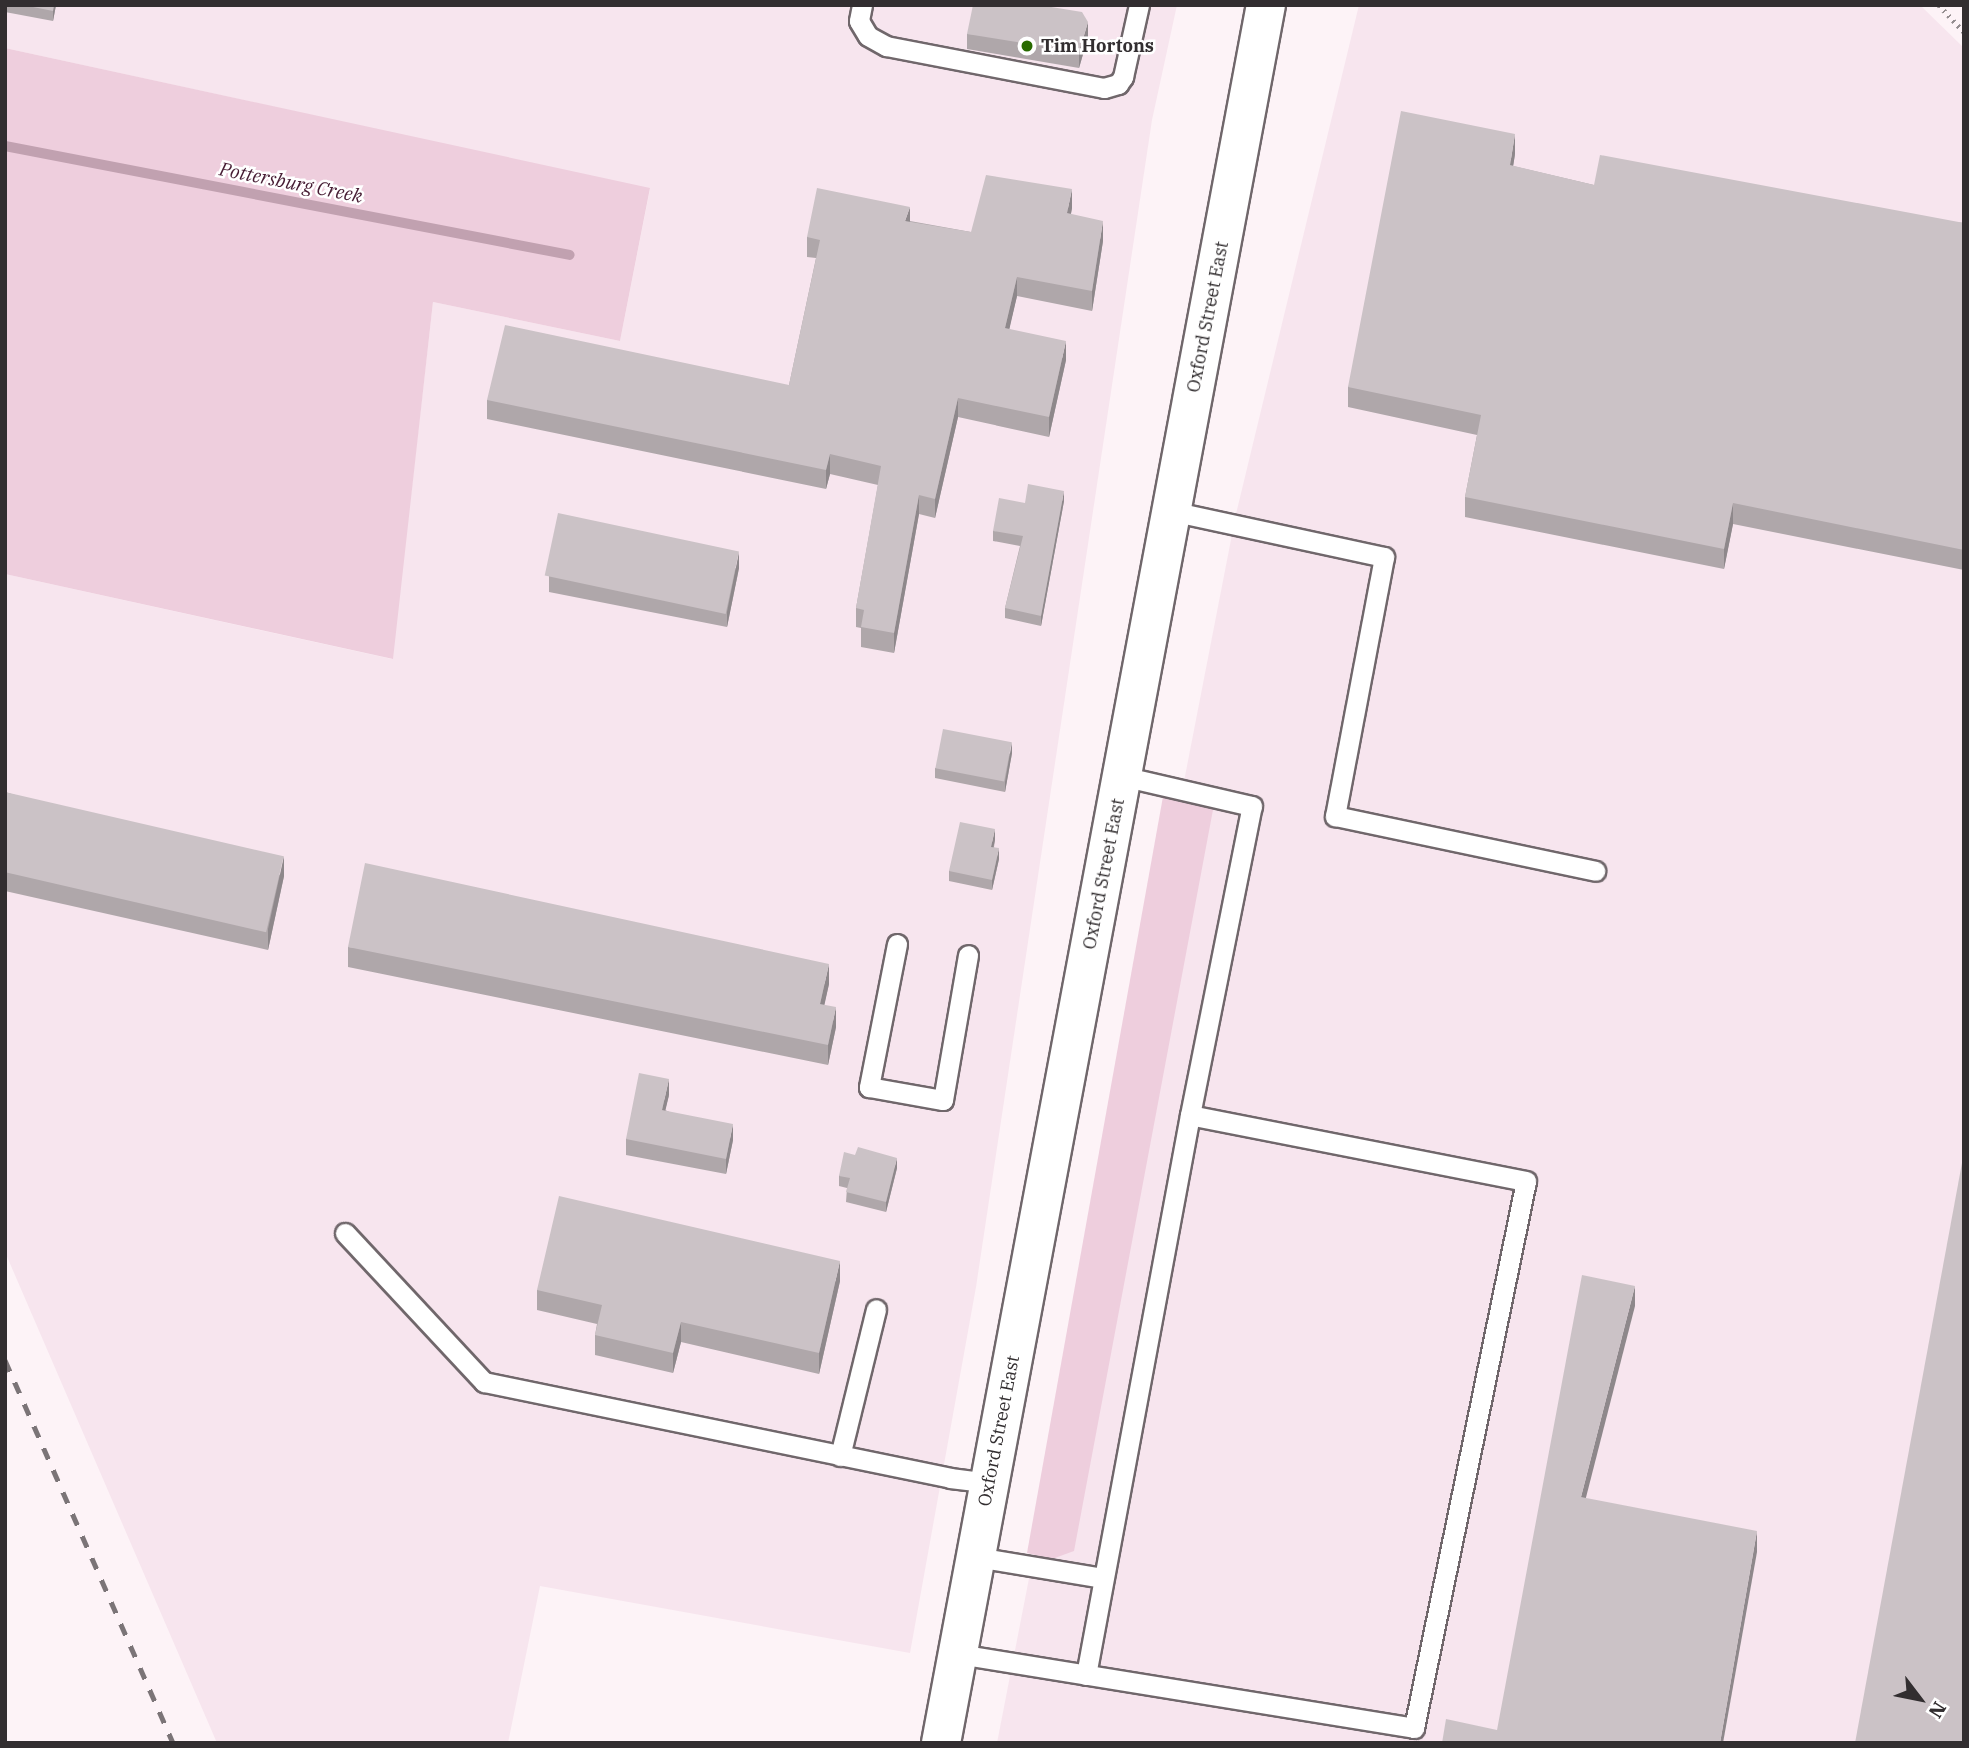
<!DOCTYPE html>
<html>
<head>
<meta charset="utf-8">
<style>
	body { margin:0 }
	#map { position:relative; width:1969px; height:1748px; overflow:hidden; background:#fdf3f7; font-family:"IBM Plex Serif",serif }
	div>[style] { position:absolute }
	.built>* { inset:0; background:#f7e5ee }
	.green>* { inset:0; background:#eecedd }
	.stream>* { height:10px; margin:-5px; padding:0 5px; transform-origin:5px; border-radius:5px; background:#c1a1b0 }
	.path>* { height:4.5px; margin-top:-2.25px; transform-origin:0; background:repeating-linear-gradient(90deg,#948d90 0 2px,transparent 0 7px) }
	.roads { filter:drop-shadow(2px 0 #70676b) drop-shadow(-2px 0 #70676b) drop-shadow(0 2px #70676b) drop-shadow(0 -2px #70676b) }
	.service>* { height:19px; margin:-9.5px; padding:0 9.5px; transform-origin:9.5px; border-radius:9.5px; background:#fff }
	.secondary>* { height:38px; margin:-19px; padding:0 19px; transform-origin:19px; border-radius:19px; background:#fff }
	.rail>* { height:5px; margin-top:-2.5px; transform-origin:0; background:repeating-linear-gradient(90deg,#7b7477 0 12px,transparent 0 24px) }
	.wall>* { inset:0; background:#afa7aa }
	.shaded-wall>* { inset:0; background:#8e888b }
	.building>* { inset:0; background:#cbc2c6; transform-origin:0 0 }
	.dots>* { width:19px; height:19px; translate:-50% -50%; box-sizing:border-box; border:4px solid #fff; border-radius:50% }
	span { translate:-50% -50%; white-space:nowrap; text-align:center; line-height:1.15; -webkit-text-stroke:5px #fff; paint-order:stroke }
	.poi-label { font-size:18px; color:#322e30; font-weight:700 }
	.left { translate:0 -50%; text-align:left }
	.street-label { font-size:18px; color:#322e30 }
	.water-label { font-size:19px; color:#461c33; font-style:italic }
	.frame { position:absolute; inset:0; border:7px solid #322e30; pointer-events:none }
	.north { position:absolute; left:1885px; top:1664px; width:70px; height:70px; -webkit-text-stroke:5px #fff; paint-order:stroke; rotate:122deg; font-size:19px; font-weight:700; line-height:28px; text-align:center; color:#322e30 }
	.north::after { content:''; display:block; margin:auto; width:24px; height:32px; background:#322e30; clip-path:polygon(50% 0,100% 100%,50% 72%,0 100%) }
</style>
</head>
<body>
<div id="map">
	<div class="built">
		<i style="clip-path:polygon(5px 5px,1177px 5px,1152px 120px,976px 1287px,910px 1653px,540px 1586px,508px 1743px,217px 1743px,5px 1252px,5px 574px,392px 659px,433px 302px,620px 341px,650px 189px,5px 48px)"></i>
		<i style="clip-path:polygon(1359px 5px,1920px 5px,1964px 48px,1964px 1743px,997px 1743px,1236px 514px)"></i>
	</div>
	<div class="green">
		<i style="clip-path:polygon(5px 48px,650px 188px,620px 341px,433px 302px,393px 659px,5px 574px)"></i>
		<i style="clip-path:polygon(1164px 791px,1215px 799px,1074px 1551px,1052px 1559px,1027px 1553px)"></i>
	</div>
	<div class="stream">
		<i style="left:5px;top:146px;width:575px;rotate:10.92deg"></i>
	</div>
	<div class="path">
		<i style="left:1939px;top:5px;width:37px;rotate:47deg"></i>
	</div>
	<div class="roads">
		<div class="service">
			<i style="left:862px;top:5px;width:16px;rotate:101deg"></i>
			<i style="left:859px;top:21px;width:17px;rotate:59deg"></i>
			<i style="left:868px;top:36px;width:21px;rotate:29deg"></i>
			<i style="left:886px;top:46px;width:222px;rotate:10.9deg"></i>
			<i style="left:1104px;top:88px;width:15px;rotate:-16deg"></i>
			<i style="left:1118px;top:84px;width:9px;rotate:-54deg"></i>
			<i style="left:1123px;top:77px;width:74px;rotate:-77.5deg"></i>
			<i style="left:1171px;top:511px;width:218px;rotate:12.2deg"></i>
			<i style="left:1384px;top:557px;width:264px;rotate:100.7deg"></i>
			<i style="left:1335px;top:816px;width:266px;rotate:11.9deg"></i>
			<i style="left:897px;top:944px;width:146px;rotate:101.1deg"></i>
			<i style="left:869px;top:1087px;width:75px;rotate:10deg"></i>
			<i style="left:943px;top:1100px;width:147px;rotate:-80.2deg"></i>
			<i style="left:345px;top:1233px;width:204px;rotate:47deg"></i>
			<i style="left:484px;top:1382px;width:476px;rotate:11.6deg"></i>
			<i style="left:950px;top:1478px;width:40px;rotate:7.1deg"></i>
			<i style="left:840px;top:1456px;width:151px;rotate:-76.2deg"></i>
			<i style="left:976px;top:1557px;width:129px;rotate:9.4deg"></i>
			<i style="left:958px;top:1654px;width:462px;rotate:9.2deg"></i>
			<i style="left:1414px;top:1728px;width:558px;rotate:-78.43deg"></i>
			<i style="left:1526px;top:1181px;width:342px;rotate:-168.9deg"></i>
			<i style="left:1190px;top:1115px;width:315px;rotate:-78.7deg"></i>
			<i style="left:1252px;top:806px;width:133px;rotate:-167deg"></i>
			<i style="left:1086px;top:1675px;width:570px;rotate:-79.48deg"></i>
		</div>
		<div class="secondary">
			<i style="left:941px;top:1743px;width:1768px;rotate:-79.41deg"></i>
		</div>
	</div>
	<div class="rail">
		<i style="left:5px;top:1360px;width:418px;rotate:66.3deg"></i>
	</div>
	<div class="wall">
		<i style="clip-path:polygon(5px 5px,56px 5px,53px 21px,5px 12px)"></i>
		<i style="clip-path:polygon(967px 34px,1088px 37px,1079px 68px,967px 49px)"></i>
		<i style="clip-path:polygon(1515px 154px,1513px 166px,1594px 185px,1964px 223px,1964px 570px,1733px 524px,1724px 569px,1465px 517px,1465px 497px,1477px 435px,1348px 407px,1348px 387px)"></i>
		<i style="clip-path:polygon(1072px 208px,1071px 214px,1103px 241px,1092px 311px,1017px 296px,1009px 329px,1066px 360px,1049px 437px,958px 417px,935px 518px,919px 514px,894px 653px,861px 647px,861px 628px,856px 627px,856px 608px,878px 485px,830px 474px,826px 489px,487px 419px,487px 400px,789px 385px,816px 258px,807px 257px,807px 237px,910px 221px,971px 232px)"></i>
		<i style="clip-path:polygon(1064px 501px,1041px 626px,1005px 618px,1005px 608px,1020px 546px,993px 541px,993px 531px,1025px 503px)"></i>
		<i style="clip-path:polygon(739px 568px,727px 627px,549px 592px,549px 576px)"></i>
		<i style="clip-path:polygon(1012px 753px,1005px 792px,935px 778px,935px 768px)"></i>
		<i style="clip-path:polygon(5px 792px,284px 876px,268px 950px,5px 891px)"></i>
		<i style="clip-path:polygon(995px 840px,994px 847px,999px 859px,992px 890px,949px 881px,949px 871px)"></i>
		<i style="clip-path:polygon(348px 947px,829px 984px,824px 1005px,836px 1027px,828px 1065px,348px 967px)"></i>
		<i style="clip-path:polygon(669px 1095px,665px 1110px,733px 1140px,726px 1174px,626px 1155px,626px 1139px)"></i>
		<i style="clip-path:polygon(855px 1155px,897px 1168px,886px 1212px,846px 1202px,847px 1188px,839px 1186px,839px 1176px)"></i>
		<i style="clip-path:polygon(840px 1281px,819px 1374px,681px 1342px,673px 1373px,595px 1355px,595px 1335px,597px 1324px,537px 1310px,537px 1290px)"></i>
	</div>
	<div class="shaded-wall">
		<i style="clip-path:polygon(54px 5px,56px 5px,53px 21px,53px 11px)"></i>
		<i style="clip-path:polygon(1088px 22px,1088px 37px,1079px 68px,1079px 52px)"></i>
		<i style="clip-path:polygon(1515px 134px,1515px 154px,1510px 186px,1510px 165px)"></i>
		<i style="clip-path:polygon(1072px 189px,1072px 208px,1067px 233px,1067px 213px)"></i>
		<i style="clip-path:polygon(910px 207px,910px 226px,905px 221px)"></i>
		<i style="clip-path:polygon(1103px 221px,1103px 241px,1092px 311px,1092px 291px)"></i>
		<i style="clip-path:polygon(1017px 277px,1017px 296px,1005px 348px,1005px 328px)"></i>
		<i style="clip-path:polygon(1066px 341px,1066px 360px,1049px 437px,1049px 417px)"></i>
		<i style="clip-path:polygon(958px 398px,958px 417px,935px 518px,935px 499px)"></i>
		<i style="clip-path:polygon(830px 454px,830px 474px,826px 489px,826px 470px)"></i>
		<i style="clip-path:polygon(1064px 491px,1064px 501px,1041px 626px,1041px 616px)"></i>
		<i style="clip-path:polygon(919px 495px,919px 514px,894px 653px,894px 633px)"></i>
		<i style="clip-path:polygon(1733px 503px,1733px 524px,1724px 569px,1724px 549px)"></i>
		<i style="clip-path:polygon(739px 552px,739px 568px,727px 627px,727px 612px)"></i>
		<i style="clip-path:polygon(1012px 742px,1012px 753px,1005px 792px,1005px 782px)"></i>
		<i style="clip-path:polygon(995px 829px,995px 840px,991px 857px,991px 847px)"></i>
		<i style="clip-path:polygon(999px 848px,999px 859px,992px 890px,992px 880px)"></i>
		<i style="clip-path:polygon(284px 856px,284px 876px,268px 950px,268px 929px)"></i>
		<i style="clip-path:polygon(829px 964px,829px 984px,820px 1025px,820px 1004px)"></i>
		<i style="clip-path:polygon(836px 1007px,836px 1027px,828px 1065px,828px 1045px)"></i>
		<i style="clip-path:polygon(669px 1079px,669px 1095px,662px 1125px,662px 1110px)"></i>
		<i style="clip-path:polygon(733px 1124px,733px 1140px,726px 1174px,726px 1159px)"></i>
		<i style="clip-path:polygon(897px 1158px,897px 1168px,886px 1212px,886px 1202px)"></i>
		<i style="clip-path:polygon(840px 1261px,840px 1281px,819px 1374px,819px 1353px)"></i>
		<i style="clip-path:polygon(1635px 1286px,1635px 1306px,1581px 1517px,1581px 1497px)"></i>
		<i style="clip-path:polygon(681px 1322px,681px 1342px,673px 1373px,673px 1353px)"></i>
		<i style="clip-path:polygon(1757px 1531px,1757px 1552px,1723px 1743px,1720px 1743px)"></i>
	</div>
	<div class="building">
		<i style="clip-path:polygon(23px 5px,54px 5px,53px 11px)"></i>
		<i style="clip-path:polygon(973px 5px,1039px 5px,1082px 12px,1088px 22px,1079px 52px,967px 34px)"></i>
		<i style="clip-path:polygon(1401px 111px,1515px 134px,1510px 165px,1594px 185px,1600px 155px,1964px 223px,1964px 550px,1733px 503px,1724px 549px,1465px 497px,1481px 415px,1348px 387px)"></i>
		<i style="clip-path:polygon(986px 175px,1072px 189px,1067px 213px,1103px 221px,1092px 291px,1017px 277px,1005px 328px,1066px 341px,1049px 417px,958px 398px,935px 499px,919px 495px,894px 633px,861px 627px,864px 610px,856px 608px,881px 466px,830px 454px,826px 470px,487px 400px,505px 325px,789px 385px,820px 240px,807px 237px,817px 188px,910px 207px,905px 221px,971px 232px)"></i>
		<i style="clip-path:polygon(1028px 484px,1064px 491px,1041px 616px,1005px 608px,1023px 536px,993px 531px,999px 498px,1025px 503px)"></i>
		<i style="left:558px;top:513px;width:185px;height:64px;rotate:12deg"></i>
		<i style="left:943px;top:729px;width:70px;height:40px;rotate:11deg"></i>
		<i style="left:5px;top:792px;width:286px;height:78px;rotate:13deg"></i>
		<i style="clip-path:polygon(960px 822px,995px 829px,991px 847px,999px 848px,992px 880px,949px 871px)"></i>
		<i style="clip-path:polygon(365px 863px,829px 964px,820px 1004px,836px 1007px,828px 1045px,348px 947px)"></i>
		<i style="clip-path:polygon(639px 1073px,669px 1079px,662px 1110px,733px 1124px,726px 1159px,626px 1139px)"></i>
		<i style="clip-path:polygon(858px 1147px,897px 1158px,886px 1202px,846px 1192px,850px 1178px,839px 1176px,844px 1152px,855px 1155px)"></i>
		<i style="clip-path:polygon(1964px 1152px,1964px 1743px,1855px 1743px)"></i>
		<i style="clip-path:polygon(559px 1196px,840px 1261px,819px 1353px,681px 1322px,673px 1353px,595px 1335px,602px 1305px,537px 1290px)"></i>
		<i style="clip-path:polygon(1582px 1275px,1635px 1286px,1581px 1497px,1757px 1531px,1720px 1743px,1442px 1743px,1446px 1719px,1497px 1730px)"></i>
	</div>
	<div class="dots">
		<i style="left:1027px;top:46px;background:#286a00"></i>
	</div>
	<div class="poi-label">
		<span class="left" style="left:1041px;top:46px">Tim Hortons</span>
	</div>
	<div class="street-label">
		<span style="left:1208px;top:317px;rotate:-79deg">Oxford Street East</span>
		<span style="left:1104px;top:874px;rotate:-79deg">Oxford Street East</span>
		<span style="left:999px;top:1431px;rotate:-79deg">Oxford Street East</span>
	</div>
	<div class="water-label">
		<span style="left:291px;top:183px;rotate:11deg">Pottersburg Creek</span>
	</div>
	<div class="frame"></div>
	<div class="north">N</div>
</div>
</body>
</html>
